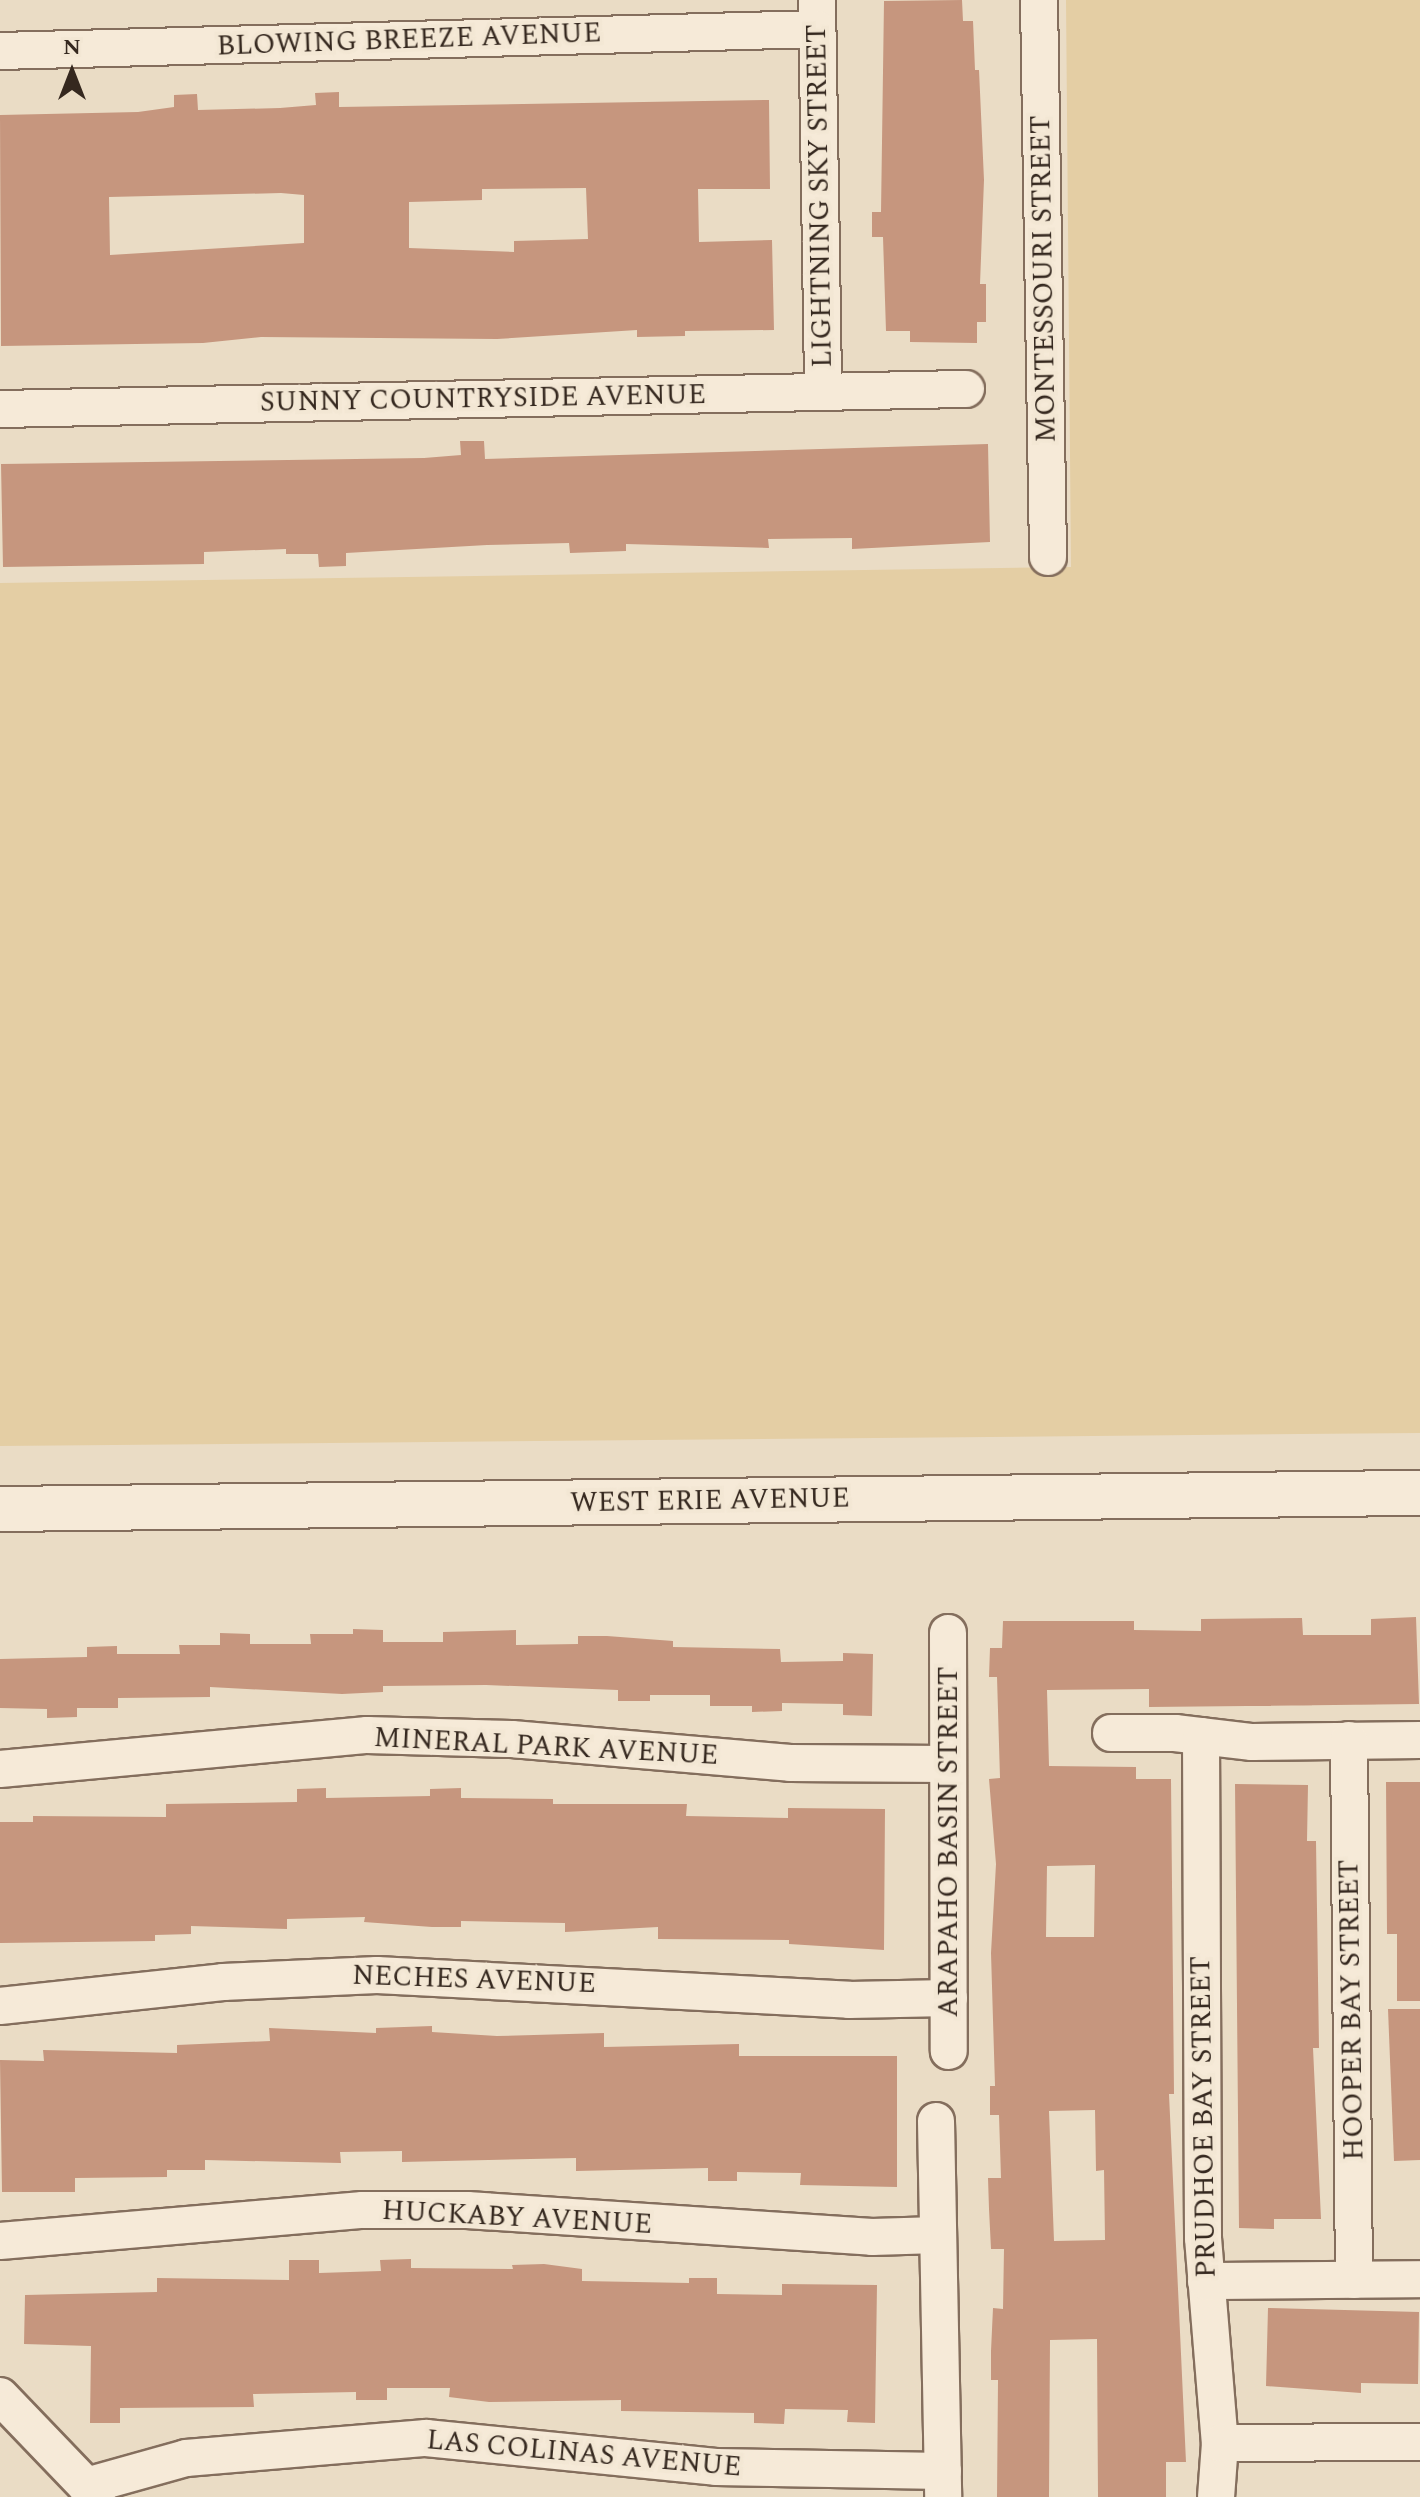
<!DOCTYPE html>
<html>
<head>
<meta charset="utf-8">
<style>
	body { margin:0 }
	#map { position:relative; width:1420px; height:2497px; overflow:hidden; background:#eadcc5; font-family:Spectral,serif }
	div>[style] { position:absolute }
	.sand>* { inset:0; background:#e4cea4 }
	.building>* { inset:0; background:#c6967e }
	.roads { filter:drop-shadow(2px 0 #846e5d) drop-shadow(-2px 0 #846e5d) drop-shadow(0 2px #846e5d) drop-shadow(0 -2px #846e5d) }
	.street>* { height:36px; margin:-18px; padding:0 18px; transform-origin:18px; border-radius:18px; background:#f6ead8 }
	.secondary>* { height:44px; margin:-22px; padding:0 22px; transform-origin:22px; border-radius:22px; background:#f6ead8 }
	span { translate:-50% -50%; white-space:nowrap; text-align:center; line-height:1.15; -webkit-text-stroke:8px #f3e7d4; paint-order:stroke }
	.street-label { font-size:28px; color:#35281f }
	.north { position:absolute; left:32px; top:32px; width:80px; height:80px; -webkit-text-stroke:6px #f3e7d4; paint-order:stroke; rotate:0deg; font-size:22px; font-weight:700; line-height:32px; text-align:center; color:#35281f }
	.north::after { content:''; display:block; margin:auto; width:28px; height:36px; background:#35281f; clip-path:polygon(50% 0,100% 100%,50% 72%,0 100%) }
</style>
</head>
<body>
<div id="map">
	<div class="sand">
		<i style="clip-path:polygon(1066px 0,1420px 0,1420px 1433px,0 1446px,0 583px,1071px 567px)"></i>
	</div>
	<div class="building">
		<i style="clip-path:polygon(962px 0,963px 21px,973px 21px,975px 70px,979px 70px,984px 180px,980px 284px,986px 284px,986px 322px,977px 322px,977px 343px,910px 342px,910px 331px,886px 331px,883px 237px,872px 237px,872px 212px,881px 212px,884px 1px)"></i>
		<i style="clip-path:polygon(evenodd,339px 92px,339px 107px,769px 100px,770px 189px,698px 189px,699px 242px,772px 240px,774px 330px,685px 331px,685px 336px,637px 337px,637px 330px,497px 339px,261px 337px,203px 343px,1px 346px,0 115px,138px 112px,174px 107px,174px 95px,197px 94px,198px 110px,280px 108px,316px 105px,315px 93px,339px 92px,586px 188px,588px 239px,514px 241px,514px 252px,409px 248px,409px 202px,482px 200px,482px 189px,586px 188px,339px 92px,281px 193px,304px 195px,304px 243px,110px 255px,109px 197px,281px 193px)"></i>
		<i style="clip-path:polygon(460px 441px,484px 441px,485px 459px,988px 444px,990px 542px,852px 549px,852px 538px,768px 539px,769px 548px,626px 544px,626px 551px,570px 553px,569px 543px,487px 545px,346px 553px,346px 566px,319px 567px,318px 554px,286px 554px,286px 549px,204px 552px,204px 564px,3px 567px,1px 464px,424px 458px,461px 455px)"></i>
		<i style="clip-path:polygon(evenodd,1416px 1617px,1419px 1704px,1149px 1707px,1149px 1689px,1047px 1690px,1049px 1766px,1136px 1767px,1136px 1779px,1171px 1779px,1174px 2094px,1169px 2094px,1186px 2462px,1166px 2462px,1166px 2497px,1098px 2497px,1097px 2339px,1050px 2340px,1049px 2497px,997px 2497px,998px 2380px,991px 2380px,991px 2351px,993px 2308px,1003px 2309px,1004px 2249px,991px 2249px,989px 2209px,988px 2178px,1001px 2178px,999px 2115px,990px 2115px,990px 2086px,995px 2086px,991px 1953px,996px 1864px,989px 1779px,1000px 1778px,997px 1677px,989px 1677px,990px 1648px,1002px 1648px,1003px 1621px,1134px 1621px,1134px 1630px,1201px 1631px,1201px 1619px,1302px 1618px,1303px 1635px,1371px 1635px,1371px 1619px,1416px 1617px,1095px 1865px,1094px 1937px,1046px 1937px,1047px 1866px,1095px 1865px,1416px 1617px,1095px 2110px,1096px 2171px,1104px 2170px,1105px 2240px,1054px 2241px,1049px 2111px,1095px 2110px)"></i>
		<i style="clip-path:polygon(353px 1629px,383px 1630px,383px 1642px,443px 1642px,443px 1632px,516px 1630px,516px 1645px,578px 1644px,578px 1636px,607px 1636px,673px 1641px,673px 1647px,780px 1649px,781px 1662px,843px 1661px,843px 1653px,873px 1654px,872px 1716px,843px 1715px,843px 1704px,782px 1703px,782px 1711px,752px 1712px,752px 1706px,710px 1706px,710px 1695px,650px 1695px,650px 1701px,618px 1701px,618px 1690px,486px 1685px,383px 1686px,383px 1692px,342px 1694px,210px 1687px,210px 1697px,118px 1698px,118px 1708px,77px 1708px,77px 1717px,47px 1718px,47px 1709px,0 1708px,0 1659px,87px 1657px,87px 1647px,117px 1646px,117px 1654px,180px 1654px,179px 1645px,220px 1645px,220px 1633px,250px 1634px,250px 1644px,311px 1644px,310px 1634px,353px 1634px)"></i>
		<i style="clip-path:polygon(1386px 1782px,1420px 1782px,1420px 2001px,1397px 2001px,1397px 1934px,1387px 1934px)"></i>
		<i style="clip-path:polygon(1235px 1784px,1308px 1785px,1307px 1841px,1316px 1841px,1319px 2048px,1313px 2048px,1321px 2219px,1274px 2219px,1274px 2229px,1239px 2228px)"></i>
		<i style="clip-path:polygon(326px 1788px,326px 1798px,430px 1796px,430px 1789px,461px 1788px,461px 1798px,553px 1799px,553px 1804px,687px 1804px,686px 1816px,788px 1818px,788px 1808px,885px 1809px,884px 1950px,789px 1944px,789px 1940px,658px 1939px,658px 1927px,565px 1932px,565px 1923px,461px 1921px,461px 1927px,432px 1927px,364px 1922px,365px 1917px,287px 1919px,287px 1929px,191px 1926px,191px 1934px,155px 1935px,155px 1941px,0 1943px,0 1822px,33px 1822px,33px 1816px,166px 1817px,166px 1804px,297px 1802px,297px 1789px)"></i>
		<i style="clip-path:polygon(1388px 2009px,1420px 2009px,1420px 2160px,1394px 2161px)"></i>
		<i style="clip-path:polygon(432px 2026px,432px 2032px,497px 2036px,604px 2033px,604px 2047px,739px 2044px,739px 2056px,897px 2056px,897px 2187px,800px 2185px,801px 2173px,737px 2172px,737px 2181px,708px 2181px,708px 2168px,576px 2171px,576px 2158px,402px 2162px,402px 2151px,340px 2152px,341px 2163px,205px 2160px,205px 2170px,167px 2170px,167px 2177px,75px 2178px,75px 2192px,2px 2192px,0 2060px,44px 2061px,43px 2050px,177px 2053px,177px 2045px,270px 2041px,269px 2028px,376px 2033px,376px 2028px)"></i>
		<i style="clip-path:polygon(411px 2259px,411px 2268px,513px 2269px,512px 2265px,544px 2264px,582px 2269px,582px 2281px,689px 2283px,689px 2278px,717px 2278px,717px 2294px,782px 2295px,782px 2284px,877px 2285px,875px 2423px,847px 2422px,848px 2410px,785px 2409px,784px 2424px,754px 2423px,754px 2413px,621px 2411px,621px 2400px,489px 2402px,449px 2397px,450px 2388px,387px 2388px,387px 2400px,356px 2400px,356px 2392px,253px 2394px,254px 2407px,120px 2408px,120px 2423px,90px 2423px,91px 2346px,24px 2344px,25px 2295px,157px 2292px,157px 2278px,289px 2280px,289px 2260px,319px 2260px,319px 2273px,381px 2271px,380px 2260px)"></i>
		<i style="clip-path:polygon(1268px 2308px,1419px 2312px,1418px 2384px,1361px 2383px,1361px 2393px,1266px 2386px)"></i>
	</div>
	<div class="roads">
		<div class="street">
			<i style="left:817px;top:0;width:392px;rotate:89.1deg"></i>
			<i style="left:1039px;top:0;width:557px;rotate:89.07deg"></i>
			<i style="left:0;top:51px;width:817px;rotate:-1.54deg"></i>
			<i style="left:0;top:409px;width:966px;rotate:-1.19deg"></i>
			<i style="left:948px;top:1633px;width:418px;rotate:89.9deg"></i>
			<i style="left:1111px;top:1733px;width:64px"></i>
			<i style="left:1175px;top:1733px;width:78px;rotate:6.7deg"></i>
			<i style="left:1252px;top:1742px;width:168px;rotate:-0.7deg"></i>
			<i style="left:1201px;top:1736px;width:502px;rotate:89.77deg"></i>
			<i style="left:1203px;top:2238px;width:206px;rotate:85.3deg"></i>
			<i style="left:1220px;top:2443px;width:54px;rotate:94.2deg"></i>
			<i style="left:1349px;top:1740px;width:540px;rotate:89.47deg"></i>
			<i style="left:0;top:1769px;width:369px;rotate:-5.3deg"></i>
			<i style="left:367px;top:1735px;width:145px;rotate:1.6deg"></i>
			<i style="left:512px;top:1739px;width:279px;rotate:4.9deg"></i>
			<i style="left:790px;top:1763px;width:158px;rotate:0.4deg"></i>
			<i style="left:0;top:2006px;width:224px;rotate:-6.1deg"></i>
			<i style="left:223px;top:1982px;width:154px;rotate:-2.6deg"></i>
			<i style="left:377px;top:1975px;width:473px;rotate:3deg"></i>
			<i style="left:849px;top:2000px;width:100px;rotate:-1.1deg"></i>
			<i style="left:936px;top:2121px;width:376px;rotate:88.9deg"></i>
			<i style="left:0;top:2241px;width:364px;rotate:-4.9deg"></i>
			<i style="left:363px;top:2210px;width:104px"></i>
			<i style="left:467px;top:2210px;width:406px;rotate:3.8deg"></i>
			<i style="left:872px;top:2237px;width:66px;rotate:-1.7deg"></i>
			<i style="left:1206px;top:2281px;width:214px;rotate:-0.5deg"></i>
			<i style="left:0;top:2396px;width:140px;rotate:46.2deg"></i>
			<i style="left:1220px;top:2443px;width:200px;rotate:-0.3deg"></i>
			<i style="left:86px;top:2486px;width:104px;rotate:-15.6deg"></i>
			<i style="left:186px;top:2458px;width:241px;rotate:-4.8deg"></i>
			<i style="left:426px;top:2438px;width:291px;rotate:5.7deg"></i>
			<i style="left:716px;top:2467px;width:227px;rotate:1deg"></i>
		</div>
		<div class="secondary">
			<i style="left:0;top:1509px;width:1420px;rotate:-0.65deg"></i>
		</div>
	</div>
	<div class="street-label">
		<span style="left:409px;top:40px;rotate:-2deg">BLOWING BREEZE AVENUE</span>
		<span style="left:820px;top:196px;rotate:-91deg">LIGHTNING SKY STREET</span>
		<span style="left:1044px;top:279px;rotate:-91deg">MONTESSOURI STREET</span>
		<span style="left:483px;top:399px;rotate:-1deg">SUNNY COUNTRYSIDE AVENUE</span>
		<span style="left:710px;top:1501px;rotate:-1deg">WEST ERIE AVENUE</span>
		<span style="left:546px;top:1747px;rotate:3deg">MINERAL PARK AVENUE</span>
		<span style="left:949px;top:1842px;rotate:-90deg">ARAPAHO BASIN STREET</span>
		<span style="left:474px;top:1980px;rotate:2deg">NECHES AVENUE</span>
		<span style="left:1352px;top:2010px;rotate:-91deg">HOOPER BAY STREET</span>
		<span style="left:1204px;top:2117px;rotate:-91deg">PRUDHOE BAY STREET</span>
		<span style="left:517px;top:2218px;rotate:3deg">HUCKABY AVENUE</span>
		<span style="left:584px;top:2454px;rotate:5deg">LAS COLINAS AVENUE</span>
	</div>
	<div class="north">N</div>
</div>
</body>
</html>
